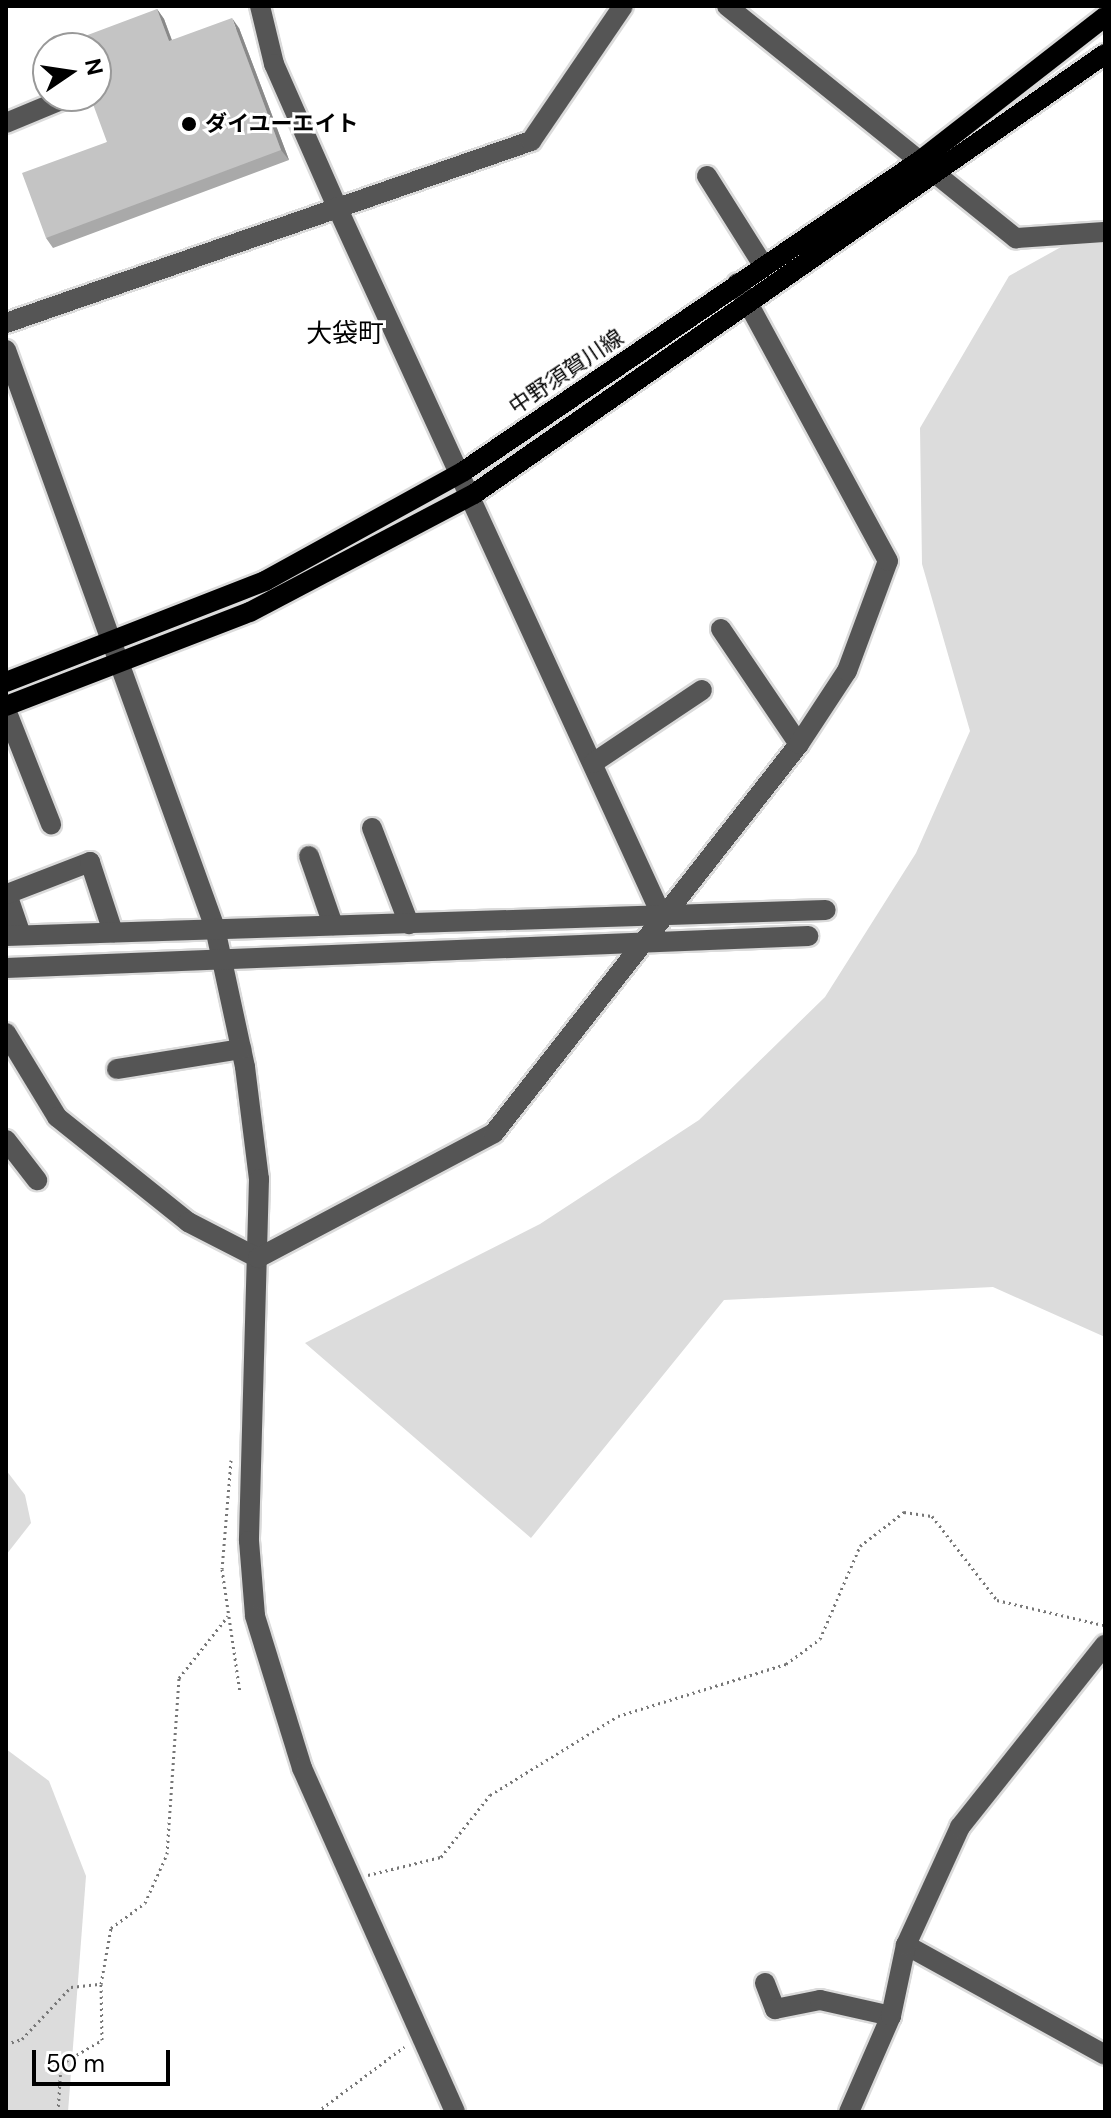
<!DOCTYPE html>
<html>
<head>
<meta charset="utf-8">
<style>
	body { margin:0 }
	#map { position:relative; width:1111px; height:2118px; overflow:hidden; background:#fff; font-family:"DM Sans","Noto Sans JP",sans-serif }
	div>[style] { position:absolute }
	.green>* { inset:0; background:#dcdcdc }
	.path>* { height:3px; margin-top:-1.5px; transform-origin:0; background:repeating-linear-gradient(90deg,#777 0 2px,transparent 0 6px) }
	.roads { filter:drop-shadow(2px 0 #dbdbdb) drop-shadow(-2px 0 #dbdbdb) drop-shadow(0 2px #dbdbdb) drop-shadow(0 -2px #dbdbdb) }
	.minor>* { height:20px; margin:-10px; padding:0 10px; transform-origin:10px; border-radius:10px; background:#555 }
	.major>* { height:20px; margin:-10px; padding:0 10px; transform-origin:10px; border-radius:10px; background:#000 }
	.wall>* { inset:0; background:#a9a9a9 }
	.shaded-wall>* { inset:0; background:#898989 }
	.building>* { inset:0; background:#c4c4c4 }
	.dots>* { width:22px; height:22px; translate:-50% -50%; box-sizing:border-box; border:4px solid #fff; border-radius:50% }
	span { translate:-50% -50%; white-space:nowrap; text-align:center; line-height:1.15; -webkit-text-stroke:6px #fff; paint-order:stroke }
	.poi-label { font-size:22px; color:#000; font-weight:700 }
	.left { translate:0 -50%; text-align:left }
	.street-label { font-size:22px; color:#000 }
	.quarter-label { font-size:26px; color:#000 }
	.frame { position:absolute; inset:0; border:8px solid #000; pointer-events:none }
	.north { position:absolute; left:32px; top:32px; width:80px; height:80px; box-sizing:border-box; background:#fff; border:2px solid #999; border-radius:50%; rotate:77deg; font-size:22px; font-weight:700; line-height:32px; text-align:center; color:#000 }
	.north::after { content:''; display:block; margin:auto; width:28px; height:36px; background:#000; clip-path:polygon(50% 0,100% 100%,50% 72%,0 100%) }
	.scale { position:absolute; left:32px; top:2050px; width:138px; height:36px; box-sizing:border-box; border:4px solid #000; border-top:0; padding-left:10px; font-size:24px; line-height:28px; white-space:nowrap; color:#000; -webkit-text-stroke:6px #fff; paint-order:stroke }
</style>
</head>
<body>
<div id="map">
	<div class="green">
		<i style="clip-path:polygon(1105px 241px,1105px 1337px,993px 1287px,724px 1300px,531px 1538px,305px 1343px,540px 1224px,699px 1120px,825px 997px,916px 853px,970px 731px,922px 564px,920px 428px,1009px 276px,1070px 242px)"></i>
		<i style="clip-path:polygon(6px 1470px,25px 1495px,31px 1523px,6px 1555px)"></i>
		<i style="clip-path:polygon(6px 1749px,49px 1781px,86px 1876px,68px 2112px,6px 2112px)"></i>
	</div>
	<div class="path">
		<i style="left:231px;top:1460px;width:109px;rotate:94.7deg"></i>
		<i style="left:222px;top:1569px;width:125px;rotate:81.7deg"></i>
		<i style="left:368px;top:1875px;width:75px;rotate:-13.9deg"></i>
		<i style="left:441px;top:1857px;width:79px;rotate:-51.7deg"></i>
		<i style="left:490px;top:1795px;width:150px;rotate:-31.7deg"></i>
		<i style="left:618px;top:1716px;width:176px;rotate:-17.2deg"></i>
		<i style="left:786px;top:1664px;width:42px;rotate:-36.3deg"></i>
		<i style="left:820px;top:1639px;width:101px;rotate:-66.7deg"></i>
		<i style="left:860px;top:1546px;width:56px;rotate:-37.7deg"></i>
		<i style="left:904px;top:1512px;width:28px;rotate:8deg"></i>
		<i style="left:932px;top:1516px;width:106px;rotate:52.3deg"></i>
		<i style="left:997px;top:1600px;width:109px;rotate:13.3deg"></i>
		<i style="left:6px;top:2044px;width:17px;rotate:-17deg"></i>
		<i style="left:22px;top:2039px;width:71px;rotate:-46.7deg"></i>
		<i style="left:71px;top:1987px;width:30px;rotate:-6deg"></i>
		<i style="left:58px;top:2112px;width:48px;rotate:-86.4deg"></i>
		<i style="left:61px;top:2064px;width:48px;rotate:-30.3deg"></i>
		<i style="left:102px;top:2040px;width:56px;rotate:-91deg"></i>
		<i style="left:101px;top:1984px;width:57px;rotate:-79.9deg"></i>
		<i style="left:111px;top:1928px;width:42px;rotate:-36.3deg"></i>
		<i style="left:145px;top:1903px;width:54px;rotate:-65.8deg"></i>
		<i style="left:167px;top:1854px;width:176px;rotate:-86.1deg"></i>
		<i style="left:179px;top:1678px;width:79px;rotate:-51.7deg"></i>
		<i style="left:317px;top:2112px;width:109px;rotate:-36.8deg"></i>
	</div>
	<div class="roads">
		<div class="minor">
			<i style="left:260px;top:6px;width:60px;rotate:76.4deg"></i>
			<i style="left:274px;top:64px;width:156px;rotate:66.2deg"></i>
			<i style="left:337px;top:207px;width:778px;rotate:65.38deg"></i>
			<i style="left:727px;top:6px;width:371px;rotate:38.8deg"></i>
			<i style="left:1016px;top:238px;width:89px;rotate:-3.9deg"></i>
			<i style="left:6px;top:123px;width:70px;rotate:-22.6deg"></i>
			<i style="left:707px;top:176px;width:105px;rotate:57.8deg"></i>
			<i style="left:6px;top:323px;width:556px;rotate:-19.12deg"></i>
			<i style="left:531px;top:141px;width:163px;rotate:-55.7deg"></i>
			<i style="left:6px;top:350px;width:615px;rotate:70.12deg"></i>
			<i style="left:215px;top:928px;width:142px;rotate:77.8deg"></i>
			<i style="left:245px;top:1067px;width:113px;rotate:82.9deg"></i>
			<i style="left:259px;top:1179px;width:362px;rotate:91.6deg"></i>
			<i style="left:249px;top:1541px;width:75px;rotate:85.4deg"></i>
			<i style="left:255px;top:1616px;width:159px;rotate:72.8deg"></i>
			<i style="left:302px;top:1768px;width:376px;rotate:66deg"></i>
			<i style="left:721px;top:629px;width:139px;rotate:55.9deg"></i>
			<i style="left:6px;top:710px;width:123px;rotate:68.5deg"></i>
			<i style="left:593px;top:763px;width:131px;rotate:-33.8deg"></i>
			<i style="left:372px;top:828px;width:103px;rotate:68.9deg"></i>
			<i style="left:309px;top:856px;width:73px;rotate:70.8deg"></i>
			<i style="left:21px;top:935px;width:43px;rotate:-108.9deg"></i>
			<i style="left:7px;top:894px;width:89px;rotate:-21.1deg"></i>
			<i style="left:90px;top:862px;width:74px;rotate:71.8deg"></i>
			<i style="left:6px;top:936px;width:820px;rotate:-1.82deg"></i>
			<i style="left:6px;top:968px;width:803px;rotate:-2.28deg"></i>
			<i style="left:6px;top:1033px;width:98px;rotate:58.7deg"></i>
			<i style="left:57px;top:1117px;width:168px;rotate:38.7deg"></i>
			<i style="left:188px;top:1222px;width:79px;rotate:27.2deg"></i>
			<i style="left:258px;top:1258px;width:267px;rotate:-27.9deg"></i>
			<i style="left:494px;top:1133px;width:494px;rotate:-51.9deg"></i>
			<i style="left:799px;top:744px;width:87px;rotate:-56.7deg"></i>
			<i style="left:847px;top:671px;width:117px;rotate:-69.6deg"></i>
			<i style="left:888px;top:561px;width:316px;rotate:-118.5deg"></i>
			<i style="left:117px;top:1069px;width:126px;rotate:-9.2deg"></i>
			<i style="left:6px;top:1140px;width:51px;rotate:52.2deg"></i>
			<i style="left:906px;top:1945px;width:227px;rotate:28.9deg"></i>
			<i style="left:765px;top:1983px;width:28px;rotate:69deg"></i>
			<i style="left:775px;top:2009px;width:46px;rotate:-11.3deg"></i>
			<i style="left:820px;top:2000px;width:73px;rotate:12.7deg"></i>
			<i style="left:849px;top:2112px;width:105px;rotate:-66.4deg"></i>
			<i style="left:891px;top:2016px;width:73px;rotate:-78.1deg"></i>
			<i style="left:906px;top:1945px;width:130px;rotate:-65.4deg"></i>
			<i style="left:960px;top:1827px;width:233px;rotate:-51.5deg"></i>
		</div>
		<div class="major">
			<i style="left:6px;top:682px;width:278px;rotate:-21.3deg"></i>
			<i style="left:265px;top:581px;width:227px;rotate:-28.9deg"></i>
			<i style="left:464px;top:471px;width:553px;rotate:-34.24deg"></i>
			<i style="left:921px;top:160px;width:233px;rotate:-37.9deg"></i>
			<i style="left:6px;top:706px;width:261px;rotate:-21.1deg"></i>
			<i style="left:250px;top:612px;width:253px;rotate:-27.8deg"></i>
			<i style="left:474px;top:494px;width:769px;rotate:-34.89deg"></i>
		</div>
	</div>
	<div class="wall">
		<i style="clip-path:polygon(157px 9px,164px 19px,172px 40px,239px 28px,289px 160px,53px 248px,46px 238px,107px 142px)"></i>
	</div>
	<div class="shaded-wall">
		<i style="clip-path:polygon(157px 9px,164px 19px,176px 52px,169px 41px)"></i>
		<i style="clip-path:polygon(232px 18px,239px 28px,289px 160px,281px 150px)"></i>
	</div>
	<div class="building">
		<i style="clip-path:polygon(157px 9px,169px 41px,232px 18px,281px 150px,46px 238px,22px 173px,107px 142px,90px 96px,96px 96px,96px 48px,72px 48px,69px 42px)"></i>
	</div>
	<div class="dots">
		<i style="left:189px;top:124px;background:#000"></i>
	</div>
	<div class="poi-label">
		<span class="left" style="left:205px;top:124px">ダイユーエイト</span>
	</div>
	<div class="street-label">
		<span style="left:566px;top:372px;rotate:-34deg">中野須賀川線</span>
	</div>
	<div class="quarter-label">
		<span style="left:345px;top:334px">大袋町</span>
	</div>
	<div class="frame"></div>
	<div class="north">N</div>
	<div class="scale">50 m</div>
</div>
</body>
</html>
